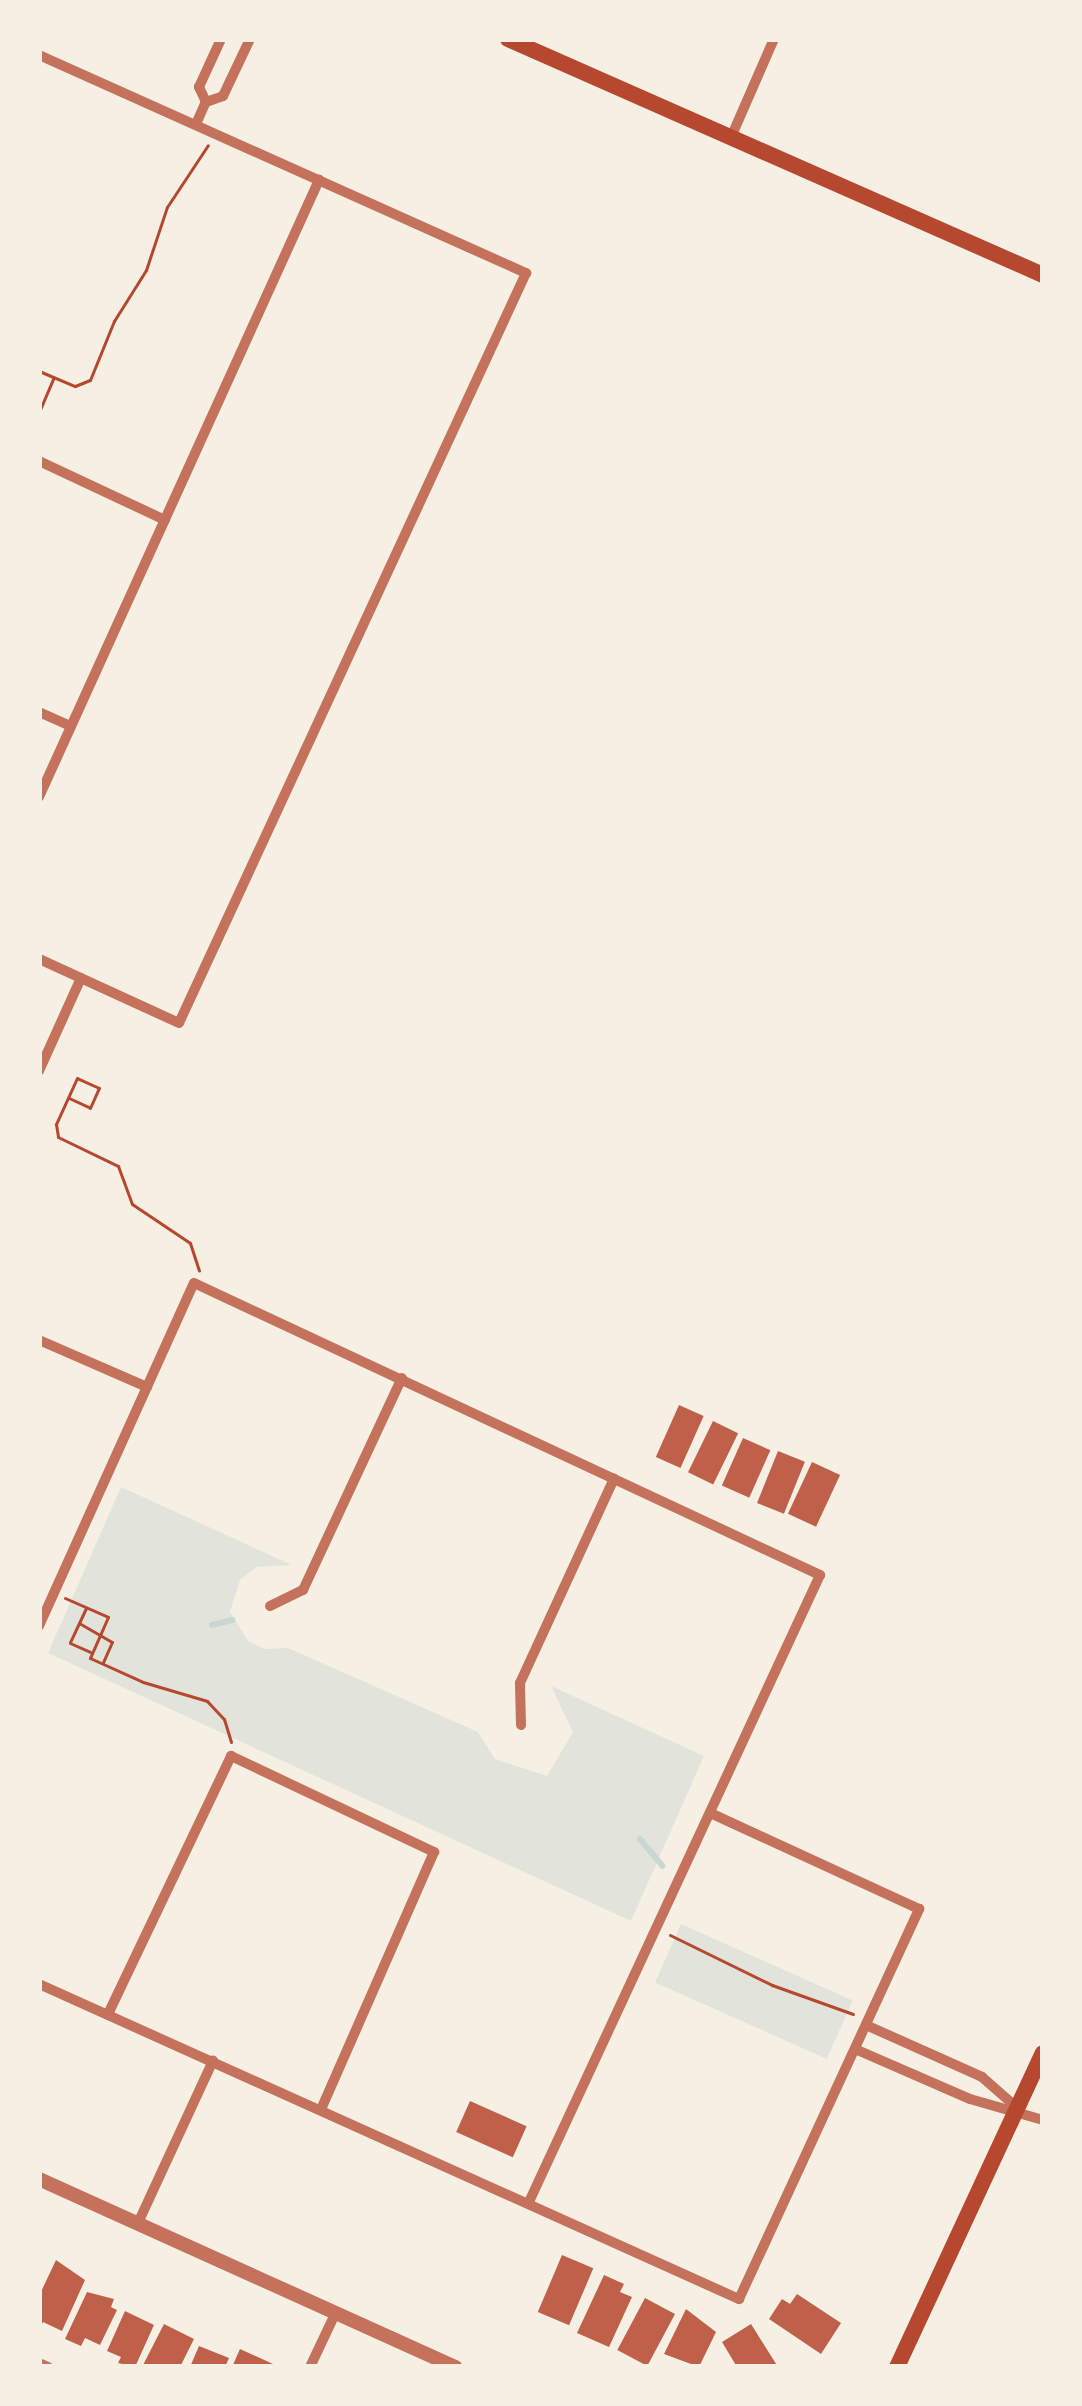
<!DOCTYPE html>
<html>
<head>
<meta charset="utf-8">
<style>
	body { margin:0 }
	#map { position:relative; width:1082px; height:2406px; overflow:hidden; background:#f6efe4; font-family:"PT Serif",serif }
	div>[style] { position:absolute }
	.green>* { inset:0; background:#e2e4dc; transform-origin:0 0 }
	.stream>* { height:6px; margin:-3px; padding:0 3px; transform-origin:3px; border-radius:3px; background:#c9d6d2 }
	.building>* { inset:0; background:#bf614a; transform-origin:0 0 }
	.path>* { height:3px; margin:-1.5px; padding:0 1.5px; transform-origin:1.5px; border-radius:1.5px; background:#b5482f }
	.minor>* { height:10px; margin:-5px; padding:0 5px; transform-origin:5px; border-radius:5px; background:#c5725c }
	.tertiary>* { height:14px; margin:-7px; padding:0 7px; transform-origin:7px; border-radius:7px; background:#c5725c }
	.secondary>* { height:16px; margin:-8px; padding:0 8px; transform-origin:8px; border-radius:8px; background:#b5482f }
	span { translate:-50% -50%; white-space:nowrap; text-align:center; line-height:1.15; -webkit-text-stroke:9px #f6efe4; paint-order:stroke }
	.frame { position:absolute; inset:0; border:42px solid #f6efe4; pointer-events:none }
</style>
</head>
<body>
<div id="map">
	<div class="green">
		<i style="clip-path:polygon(121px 1487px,292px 1565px,257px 1567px,240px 1580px,230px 1612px,249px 1642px,265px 1649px,288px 1648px,478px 1732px,495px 1759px,547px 1776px,573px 1732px,551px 1686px,704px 1756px,631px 1921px,48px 1653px)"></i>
		<i style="left:681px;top:1924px;width:188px;height:64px;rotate:24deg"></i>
	</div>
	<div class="stream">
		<i style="left:212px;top:1625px;width:21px;rotate:-14deg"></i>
		<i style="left:640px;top:1839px;width:35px;rotate:50deg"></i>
	</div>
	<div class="building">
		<i style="left:679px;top:1405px;width:27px;height:57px;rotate:24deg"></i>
		<i style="left:713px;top:1421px;width:28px;height:57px;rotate:26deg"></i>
		<i style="left:743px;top:1438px;width:30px;height:52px;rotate:24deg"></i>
		<i style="left:778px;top:1451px;width:29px;height:56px;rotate:22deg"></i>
		<i style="left:812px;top:1462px;width:31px;height:57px;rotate:25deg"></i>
		<i style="left:470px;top:2101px;width:62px;height:34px;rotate:24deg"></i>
		<i style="left:562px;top:2255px;width:34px;height:62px;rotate:23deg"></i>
		<i style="clip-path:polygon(56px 2260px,85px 2280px,62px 2331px,43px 2322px,39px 2331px,39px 2296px)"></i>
		<i style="clip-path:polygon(604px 2275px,624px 2284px,620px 2292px,632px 2297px,609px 2347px,577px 2333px)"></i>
		<i style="clip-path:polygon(87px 2292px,114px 2299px,111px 2307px,117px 2310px,100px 2345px,85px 2338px,81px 2346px,65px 2339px)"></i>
		<i style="clip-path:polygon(797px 2294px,841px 2323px,821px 2354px,769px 2319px,782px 2299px,790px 2304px)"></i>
		<i style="left:645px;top:2298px;width:34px;height:59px;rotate:28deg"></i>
		<i style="clip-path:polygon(686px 2309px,716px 2332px,699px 2367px,664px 2354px)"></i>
		<i style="clip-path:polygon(125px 2311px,154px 2325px,135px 2367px,118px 2363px,121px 2357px,107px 2351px)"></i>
		<i style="clip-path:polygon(164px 2324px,194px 2339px,180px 2367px,142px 2367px)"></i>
		<i style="clip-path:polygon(751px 2324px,778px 2367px,737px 2367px,722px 2342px)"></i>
		<i style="clip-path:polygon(199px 2346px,229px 2358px,225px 2367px,190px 2367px)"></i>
		<i style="clip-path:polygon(240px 2349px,273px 2364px,271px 2367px,232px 2367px)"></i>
	</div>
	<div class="path">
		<i style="left:39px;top:371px;width:39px;rotate:23deg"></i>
		<i style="left:75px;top:386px;width:16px;rotate:-22deg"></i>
		<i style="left:90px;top:380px;width:64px;rotate:-67.9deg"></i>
		<i style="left:114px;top:321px;width:60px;rotate:-57.9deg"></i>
		<i style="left:146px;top:270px;width:66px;rotate:-71.6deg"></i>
		<i style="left:167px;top:207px;width:74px;rotate:-56.5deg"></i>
		<i style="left:39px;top:412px;width:36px;rotate:-67deg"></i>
		<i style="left:69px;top:1098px;width:23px;rotate:25deg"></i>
		<i style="left:90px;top:1108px;width:22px;rotate:-66deg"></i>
		<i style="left:99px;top:1088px;width:24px;rotate:-156deg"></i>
		<i style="left:77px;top:1078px;width:51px;rotate:114.5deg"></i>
		<i style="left:56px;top:1124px;width:13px;rotate:81deg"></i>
		<i style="left:58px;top:1137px;width:67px;rotate:25.8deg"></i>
		<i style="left:118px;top:1166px;width:40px;rotate:69.8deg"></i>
		<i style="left:132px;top:1204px;width:70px;rotate:33.9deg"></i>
		<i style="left:190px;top:1243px;width:29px;rotate:72deg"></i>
		<i style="left:65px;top:1598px;width:47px;rotate:23.8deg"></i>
		<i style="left:108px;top:1617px;width:45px;rotate:113.7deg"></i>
		<i style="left:90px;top:1658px;width:58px;rotate:24.4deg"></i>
		<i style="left:143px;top:1682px;width:67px;rotate:16.5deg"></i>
		<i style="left:207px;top:1701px;width:25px;rotate:47deg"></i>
		<i style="left:224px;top:1719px;width:24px;rotate:73deg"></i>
		<i style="left:86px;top:1608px;width:38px;rotate:115deg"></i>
		<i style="left:70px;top:1643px;width:22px;rotate:24deg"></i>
		<i style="left:79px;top:1623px;width:38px;rotate:30deg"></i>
		<i style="left:112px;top:1642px;width:22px;rotate:114deg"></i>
		<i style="left:670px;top:1935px;width:114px;rotate:26.1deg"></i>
		<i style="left:772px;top:1985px;width:86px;rotate:19.7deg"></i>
	</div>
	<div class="minor">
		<i style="left:39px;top:55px;width:534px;rotate:24.12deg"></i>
		<i style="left:526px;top:273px;width:826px;rotate:114.83deg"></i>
		<i style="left:179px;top:1023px;width:154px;rotate:-155.4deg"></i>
		<i style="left:206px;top:102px;width:18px;rotate:-19deg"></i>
		<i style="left:223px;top:96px;width:63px;rotate:-64.7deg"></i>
		<i style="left:196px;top:124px;width:24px;rotate:-66deg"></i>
		<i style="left:206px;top:102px;width:17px;rotate:-115deg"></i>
		<i style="left:199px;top:87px;width:53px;rotate:-65.4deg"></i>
		<i style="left:732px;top:135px;width:105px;rotate:-66.4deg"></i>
		<i style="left:39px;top:461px;width:139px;rotate:25.1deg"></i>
		<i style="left:39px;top:712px;width:35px;rotate:24deg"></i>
		<i style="left:39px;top:797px;width:678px;rotate:-65.59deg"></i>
		<i style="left:39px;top:1071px;width:102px;rotate:-65.7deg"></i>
		<i style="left:39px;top:1340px;width:118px;rotate:23.5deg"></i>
		<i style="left:270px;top:1606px;width:37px;rotate:-26deg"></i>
		<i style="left:303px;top:1590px;width:234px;rotate:-65deg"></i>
		<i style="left:39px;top:1626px;width:376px;rotate:-65.7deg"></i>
		<i style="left:194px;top:1283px;width:691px;rotate:25.01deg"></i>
		<i style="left:820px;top:1575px;width:691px;rotate:114.9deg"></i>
		<i style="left:521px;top:1725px;width:42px;rotate:-91.4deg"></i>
		<i style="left:520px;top:1683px;width:225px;rotate:-65.3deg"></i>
		<i style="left:39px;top:1984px;width:768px;rotate:24.23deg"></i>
		<i style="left:739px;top:2299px;width:430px;rotate:-65.2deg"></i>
		<i style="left:919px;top:1909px;width:230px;rotate:-155.3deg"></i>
		<i style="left:109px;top:2012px;width:284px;rotate:-64.5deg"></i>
		<i style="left:231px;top:1756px;width:225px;rotate:25.3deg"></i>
		<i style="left:434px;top:1852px;width:281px;rotate:113.7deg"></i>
		<i style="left:866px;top:2025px;width:127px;rotate:24.1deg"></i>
		<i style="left:982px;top:2077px;width:44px;rotate:41.3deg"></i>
		<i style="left:855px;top:2049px;width:125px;rotate:23.5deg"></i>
		<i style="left:970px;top:2099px;width:76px;rotate:16deg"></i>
		<i style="left:138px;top:2223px;width:179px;rotate:-65.2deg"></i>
		<i style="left:39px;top:2363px;width:10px;rotate:24deg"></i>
		<i style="left:310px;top:2367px;width:61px;rotate:-64.7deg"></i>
	</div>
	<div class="tertiary">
		<i style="left:39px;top:2179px;width:457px;rotate:24.3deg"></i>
	</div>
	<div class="secondary">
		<i style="left:508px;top:39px;width:585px;rotate:23.8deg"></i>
		<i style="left:897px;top:2367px;width:346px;rotate:-65.1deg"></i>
	</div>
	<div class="frame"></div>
</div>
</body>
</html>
